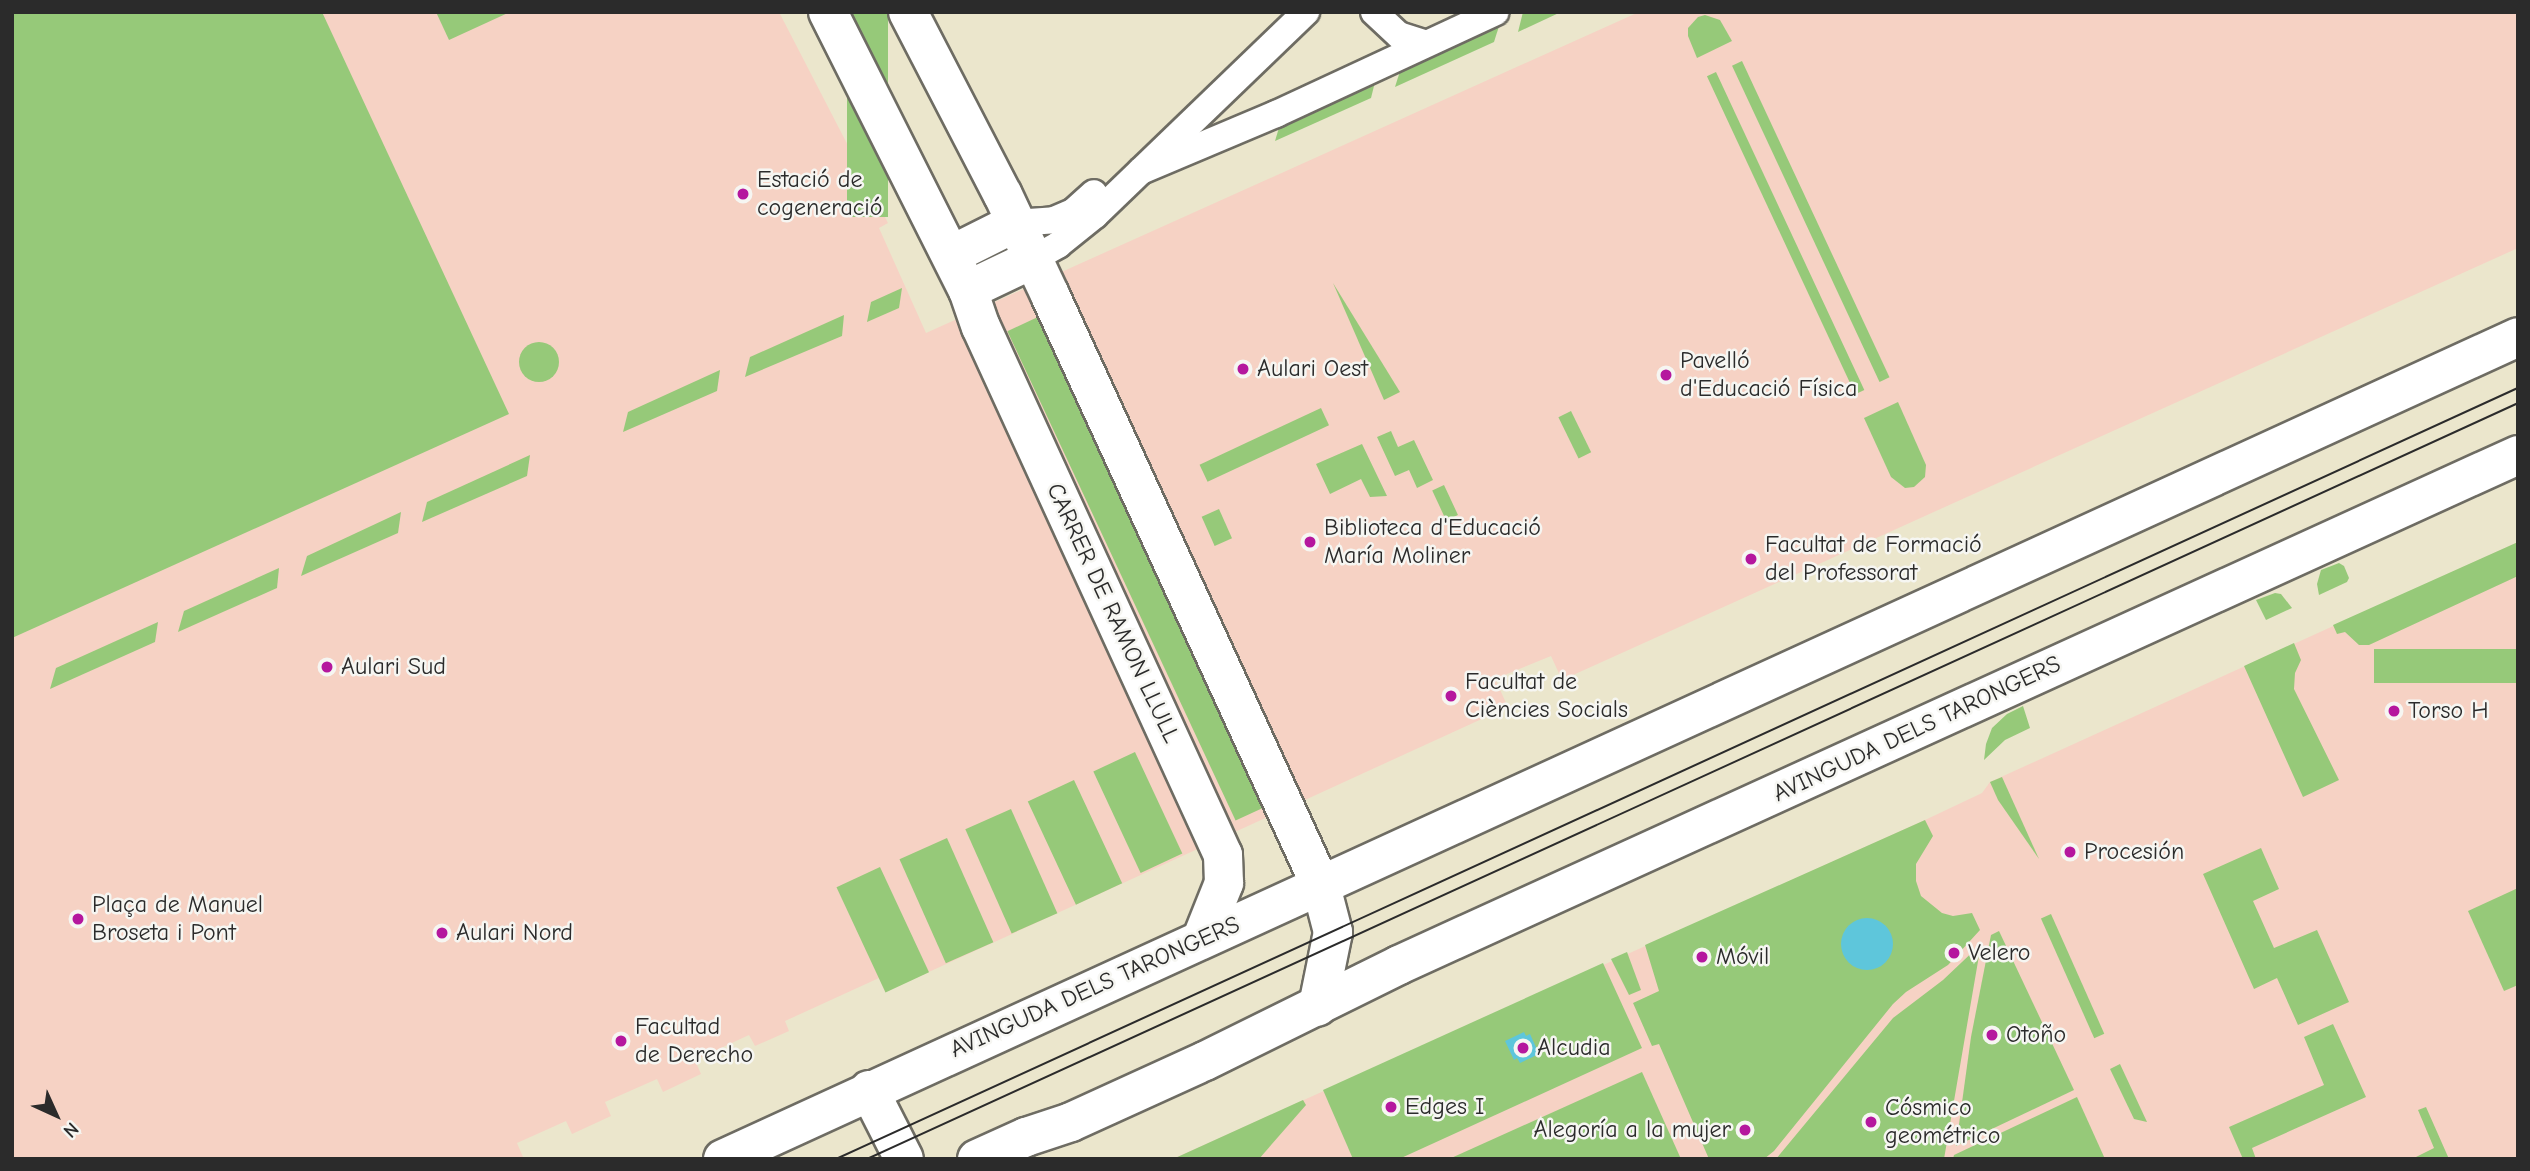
<!DOCTYPE html>
<html>
<head>
<meta charset="utf-8">
<style>
	body { margin:0 }
	#map { position:relative; width:2530px; height:1171px; overflow:hidden; background:#ebe6cc; font-family:"Comic Neue",sans-serif }
	div>[style] { position:absolute }
	.built>* { inset:0; background:#f6d2c4 }
	.green>* { inset:0; background:#96c979; transform-origin:0 0 }
	.round { border-radius:50% }
	.water>* { inset:0; background:#5ec6db }
	.roads { filter:drop-shadow(2px 0 #6e6c63) drop-shadow(-2px 0 #6e6c63) drop-shadow(0 2px #6e6c63) drop-shadow(0 -2px #6e6c63) }
	.minor>* { height:26px; margin:-13px; padding:0 13px; transform-origin:13px; border-radius:13px; background:#fff }
	.secondary>* { height:38px; margin:-19px; padding:0 19px; transform-origin:19px; border-radius:19px; background:#fff }
	.primary>* { height:38px; margin:-19px; padding:0 19px; transform-origin:19px; border-radius:19px; background:#fff }
	.tram>* { height:2px; margin:-1px; padding:0 1px; transform-origin:1px; border-radius:1px; background:#2b2b2b }
	.dots>* { width:19px; height:19px; translate:-50% -50%; box-sizing:border-box; border:4px solid #f6f6f2; border-radius:50% }
	span { translate:-50% -50%; white-space:nowrap; text-align:center; line-height:1.15; -webkit-text-stroke:5px #f6f6f2; paint-order:stroke }
	.poi-label { font-size:24px; color:#2b2b2b }
	.left { translate:0 -50%; text-align:left }
	.right { translate:-100% -50%; text-align:right }
	.street-label { font-size:24px; color:#2b2b2b }
	.frame { position:absolute; inset:0; border:14px solid #2b2b2b; pointer-events:none }
	.north { position:absolute; left:21px; top:1080px; width:70px; height:70px; -webkit-text-stroke:5px #f6f6f2; paint-order:stroke; rotate:135deg; font-size:19px; font-weight:700; line-height:28px; text-align:center; color:#2b2b2b }
	.north::after { content:''; display:block; margin:auto; width:24px; height:32px; background:#2b2b2b; clip-path:polygon(50% 0,100% 100%,50% 72%,0 100%) }
</style>
</head>
<body>
<div id="map">
	<div class="built">
		<i style="clip-path:polygon(12px 12px,779px 12px,888px 223px,879px 228px,926px 333px,1639px 12px,2518px 12px,2518px 248px,1562px 680px,1551px 656px,1495px 679px,1508px 707px,885px 992px,879px 978px,785px 1021px,789px 1031px,755px 1046px,749px 1035px,695px 1060px,701px 1074px,663px 1092px,657px 1079px,605px 1102px,611px 1116px,572px 1134px,566px 1121px,517px 1143px,523px 1157px,519px 1159px,12px 1159px)"></i>
		<i style="clip-path:polygon(2518px 542px,2518px 1159px,1173px 1159px,1925px 820px,1982px 793px,1990px 782px)"></i>
	</div>
	<div class="green">
		<i style="clip-path:polygon(12px 12px,322px 12px,509px 414px,12px 638px)"></i>
		<i style="clip-path:polygon(436px 12px,510px 12px,449px 40px)"></i>
		<i style="left:847px;top:12px;width:41px;height:205px"></i>
		<i style="clip-path:polygon(1523px 12px,1561px 12px,1518px 32px)"></i>
		<i style="clip-path:polygon(1705px 15px,1720px 20px,1732px 41px,1697px 58px,1688px 36px,1688px 28px,1698px 17px)"></i>
		<i style="clip-path:polygon(1500px 23px,1494px 42px,1395px 87px,1401px 68px)"></i>
		<i style="left:1742px;top:61px;width:349px;height:11px;rotate:65deg"></i>
		<i style="left:1716px;top:72px;width:351px;height:10px;rotate:65deg"></i>
		<i style="clip-path:polygon(1376px 78px,1371px 98px,1275px 141px,1281px 121px)"></i>
		<i style="clip-path:polygon(1333px 283px,1400px 392px,1384px 400px)"></i>
		<i style="clip-path:polygon(902px 288px,899px 308px,867px 322px,871px 302px)"></i>
		<i style="clip-path:polygon(844px 315px,842px 336px,745px 377px,750px 357px)"></i>
		<i style="left:1040px;top:316px;width:540px;height:36px;rotate:65deg"></i>
		<i class="round" style="left:519px;top:342px;width:40px;height:40px"></i>
		<i style="clip-path:polygon(720px 370px,717px 391px,623px 432px,628px 412px)"></i>
		<i style="clip-path:polygon(1898px 402px,1926px 465px,1925px 477px,1914px 487px,1905px 488px,1891px 477px,1864px 418px)"></i>
		<i style="left:1321px;top:408px;width:19px;height:134px;rotate:65deg"></i>
		<i style="left:1571px;top:411px;width:46px;height:14px;rotate:64deg"></i>
		<i style="clip-path:polygon(1391px 431px,1398px 447px,1414px 440px,1433px 480px,1417px 488px,1409px 470px,1395px 476px,1377px 437px)"></i>
		<i style="clip-path:polygon(1362px 444px,1387px 496px,1370px 497px,1361px 479px,1330px 494px,1316px 464px)"></i>
		<i style="clip-path:polygon(530px 455px,527px 476px,422px 522px,427px 502px)"></i>
		<i style="left:1444px;top:485px;width:33px;height:13px;rotate:65deg"></i>
		<i style="left:1219px;top:509px;width:32px;height:19px;rotate:66deg"></i>
		<i style="clip-path:polygon(401px 512px,398px 533px,301px 576px,307px 556px)"></i>
		<i style="clip-path:polygon(2518px 542px,2518px 576px,2369px 645px,2359px 645px,2345px 632px,2337px 634px,2333px 625px)"></i>
		<i style="clip-path:polygon(2339px 563px,2344px 566px,2349px 578px,2347px 582px,2319px 595px,2317px 584px,2321px 570px)"></i>
		<i style="clip-path:polygon(279px 568px,277px 588px,178px 632px,184px 611px)"></i>
		<i style="clip-path:polygon(2275px 593px,2281px 594px,2292px 608px,2266px 620px,2256px 600px)"></i>
		<i style="clip-path:polygon(158px 622px,155px 642px,50px 689px,56px 668px)"></i>
		<i style="clip-path:polygon(2294px 643px,2301px 660px,2295px 673px,2294px 689px,2339px 780px,2303px 797px,2244px 666px)"></i>
		<i style="left:2518px;top:649px;width:34px;height:144px;rotate:90deg"></i>
		<i style="clip-path:polygon(2023px 706px,2030px 728px,2005px 740px,1984px 760px,1986px 744px,1992px 728px,2007px 714px)"></i>
		<i style="left:1135px;top:752px;width:112px;height:46px;rotate:65deg"></i>
		<i style="clip-path:polygon(2002px 777px,2039px 859px,1998px 800px,1990px 782px)"></i>
		<i style="left:1074px;top:780px;width:114px;height:51px;rotate:65deg"></i>
		<i style="left:1011px;top:809px;width:114px;height:50px;rotate:66deg"></i>
		<i style="clip-path:polygon(1925px 820px,1933px 836px,1916px 864px,1916px 881px,1921px 896px,1942px 913px,1953px 916px,1972px 913px,1980px 930px,1948px 965px,1906px 992px,1893px 1004px,1774px 1151px,1764px 1159px,1709px 1159px,1659px 1044px,1652px 1046px,1633px 1003px,1659px 991px,1645px 945px)"></i>
		<i style="left:947px;top:838px;width:114px;height:52px;rotate:66deg"></i>
		<i style="clip-path:polygon(2261px 848px,2279px 889px,2253px 901px,2274px 948px,2317px 930px,2349px 1002px,2298px 1025px,2277px 978px,2254px 989px,2203px 874px)"></i>
		<i style="left:880px;top:867px;width:116px;height:48px;rotate:65deg"></i>
		<i style="clip-path:polygon(2518px 888px,2518px 985px,2504px 991px,2468px 911px)"></i>
		<i style="left:2051px;top:914px;width:131px;height:11px;rotate:66deg"></i>
		<i style="clip-path:polygon(1999px 931px,2074px 1090px,1956px 1146px,1971px 1037px,1991px 935px)"></i>
		<i style="clip-path:polygon(1981px 944px,1944px 1159px,1776px 1159px,1893px 1018px,1943px 980px)"></i>
		<i style="clip-path:polygon(1627px 952px,1641px 990px,1629px 995px,1611px 959px)"></i>
		<i style="clip-path:polygon(1603px 963px,1642px 1048px,1399px 1159px,1353px 1159px,1323px 1090px)"></i>
		<i style="clip-path:polygon(2333px 1024px,2366px 1097px,2252px 1148px,2256px 1159px,2243px 1159px,2229px 1127px,2324px 1085px,2304px 1037px)"></i>
		<i style="clip-path:polygon(2120px 1064px,2147px 1122px,2134px 1119px,2110px 1069px)"></i>
		<i style="clip-path:polygon(1642px 1072px,1681px 1159px,1449px 1159px)"></i>
		<i style="clip-path:polygon(2077px 1097px,2105px 1159px,1953px 1159px,1954px 1155px)"></i>
		<i style="clip-path:polygon(1303px 1100px,1306px 1105px,1259px 1159px,1173px 1159px)"></i>
		<i style="clip-path:polygon(2426px 1107px,2449px 1159px,2412px 1159px,2434px 1148px,2418px 1110px)"></i>
	</div>
	<div class="water">
		<i class="round" style="left:1841px;top:918px;width:52px;height:52px"></i>
		<i style="clip-path:polygon(1524px 1032px,1526px 1036px,1530px 1034px,1539px 1054px,1520px 1063px,1517px 1058px,1514px 1060px,1505px 1041px)"></i>
	</div>
	<div class="roads">
		<div class="minor">
			<i style="left:1374px;top:12px;width:34px;rotate:43deg"></i>
			<i style="left:1399px;top:35px;width:28px;rotate:18deg"></i>
			<i style="left:1141px;top:171px;width:147px;rotate:-22.9deg"></i>
			<i style="left:1276px;top:114px;width:242px;rotate:-24.9deg"></i>
			<i style="left:1015px;top:223px;width:39px;rotate:-4deg"></i>
			<i style="left:1054px;top:220px;width:21px;rotate:-23deg"></i>
			<i style="left:1073px;top:212px;width:28px;rotate:-42deg"></i>
			<i style="left:1033px;top:259px;width:29px;rotate:-29deg"></i>
			<i style="left:1058px;top:245px;width:48px;rotate:-39deg"></i>
			<i style="left:1095px;top:215px;width:293px;rotate:-43.9deg"></i>
		</div>
		<div class="secondary">
			<i style="left:828px;top:12px;width:311px;rotate:63.3deg"></i>
			<i style="left:968px;top:290px;width:39px;rotate:71deg"></i>
			<i style="left:981px;top:327px;width:581px;rotate:65.38deg"></i>
			<i style="left:1223px;top:855px;width:28px;rotate:88deg"></i>
			<i style="left:1224px;top:883px;width:59px;rotate:111.8deg"></i>
			<i style="left:908px;top:12px;width:206px;rotate:62.6deg"></i>
			<i style="left:1003px;top:195px;width:110px;rotate:64.8deg"></i>
			<i style="left:1050px;top:295px;width:650px;rotate:65.37deg"></i>
			<i style="left:1321px;top:886px;width:48px;rotate:75.4deg"></i>
			<i style="left:1333px;top:932px;width:76px;rotate:101.5deg"></i>
			<i style="left:951px;top:255px;width:72px;rotate:-26.6deg"></i>
			<i style="left:968px;top:290px;width:72px;rotate:-25.5deg"></i>
			<i style="left:869px;top:1090px;width:77px;rotate:63.1deg"></i>
		</div>
		<div class="primary">
			<i style="left:723px;top:1159px;width:1974px;rotate:-24.6deg"></i>
			<i style="left:977px;top:1159px;width:54px;rotate:-24.2deg"></i>
			<i style="left:1026px;top:1137px;width:47px;rotate:-18.4deg"></i>
			<i style="left:1071px;top:1122px;width:147px;rotate:-24.5deg"></i>
			<i style="left:1205px;top:1061px;width:216px;rotate:-26.3deg"></i>
			<i style="left:1399px;top:965px;width:1230px;rotate:-24.5deg"></i>
		</div>
	</div>
	<div class="tram">
		<i style="left:836px;top:1159px;width:1850px;rotate:-24.63deg"></i>
		<i style="left:867px;top:1159px;width:1816px;rotate:-24.6deg"></i>
	</div>
	<div class="dots">
		<i style="left:743px;top:194px;background:#b5179e"></i>
		<i style="left:1243px;top:369px;background:#b5179e"></i>
		<i style="left:1666px;top:375px;background:#b5179e"></i>
		<i style="left:1310px;top:542px;background:#b5179e"></i>
		<i style="left:1751px;top:559px;background:#b5179e"></i>
		<i style="left:327px;top:667px;background:#b5179e"></i>
		<i style="left:1451px;top:696px;background:#b5179e"></i>
		<i style="left:2394px;top:711px;background:#b5179e"></i>
		<i style="left:2070px;top:852px;background:#b5179e"></i>
		<i style="left:78px;top:919px;background:#b5179e"></i>
		<i style="left:442px;top:933px;background:#b5179e"></i>
		<i style="left:1954px;top:953px;background:#b5179e"></i>
		<i style="left:1702px;top:957px;background:#b5179e"></i>
		<i style="left:1992px;top:1035px;background:#b5179e"></i>
		<i style="left:621px;top:1041px;background:#b5179e"></i>
		<i style="left:1523px;top:1048px;background:#b5179e"></i>
		<i style="left:1391px;top:1107px;background:#b5179e"></i>
		<i style="left:1871px;top:1122px;background:#b5179e"></i>
		<i style="left:1745px;top:1130px;background:#b5179e"></i>
	</div>
	<div class="poi-label">
		<span class="left" style="left:757px;top:194px">Estació de<br>cogeneració</span>
		<span class="left" style="left:1680px;top:375px">Pavelló<br>d'Educació Física</span>
		<span class="left" style="left:1257px;top:369px">Aulari Oest</span>
		<span class="left" style="left:1324px;top:542px">Biblioteca d'Educació<br>María Moliner</span>
		<span class="left" style="left:1765px;top:559px">Facultat de Formació<br>del Professorat</span>
		<span class="left" style="left:341px;top:667px">Aulari Sud</span>
		<span class="left" style="left:1465px;top:696px">Facultat de<br>Ciències Socials</span>
		<span class="left" style="left:2408px;top:711px">Torso H</span>
		<span class="left" style="left:2084px;top:852px">Procesión</span>
		<span class="left" style="left:92px;top:919px">Plaça de Manuel<br>Broseta i Pont</span>
		<span class="left" style="left:456px;top:933px">Aulari Nord</span>
		<span class="left" style="left:1968px;top:953px">Velero</span>
		<span class="left" style="left:1716px;top:957px">Móvil</span>
		<span class="left" style="left:635px;top:1041px">Facultad<br>de Derecho</span>
		<span class="left" style="left:2006px;top:1035px">Otoño</span>
		<span class="left" style="left:1537px;top:1048px">Alcudia</span>
		<span class="left" style="left:1405px;top:1107px">Edges I</span>
		<span class="left" style="left:1885px;top:1122px">Cósmico<br>geométrico</span>
		<span class="right" style="left:1731px;top:1130px">Alegoría a la mujer</span>
	</div>
	<div class="street-label">
		<span style="left:1113px;top:613px;rotate:65deg">CARRER DE RAMON LLULL</span>
		<span style="left:1917px;top:729px;rotate:-25deg">AVINGUDA DELS TARONGERS</span>
		<span style="left:1095px;top:987px;rotate:-24deg">AVINGUDA DELS TARONGERS</span>
	</div>
	<div class="frame"></div>
	<div class="north">N</div>
</div>
</body>
</html>
